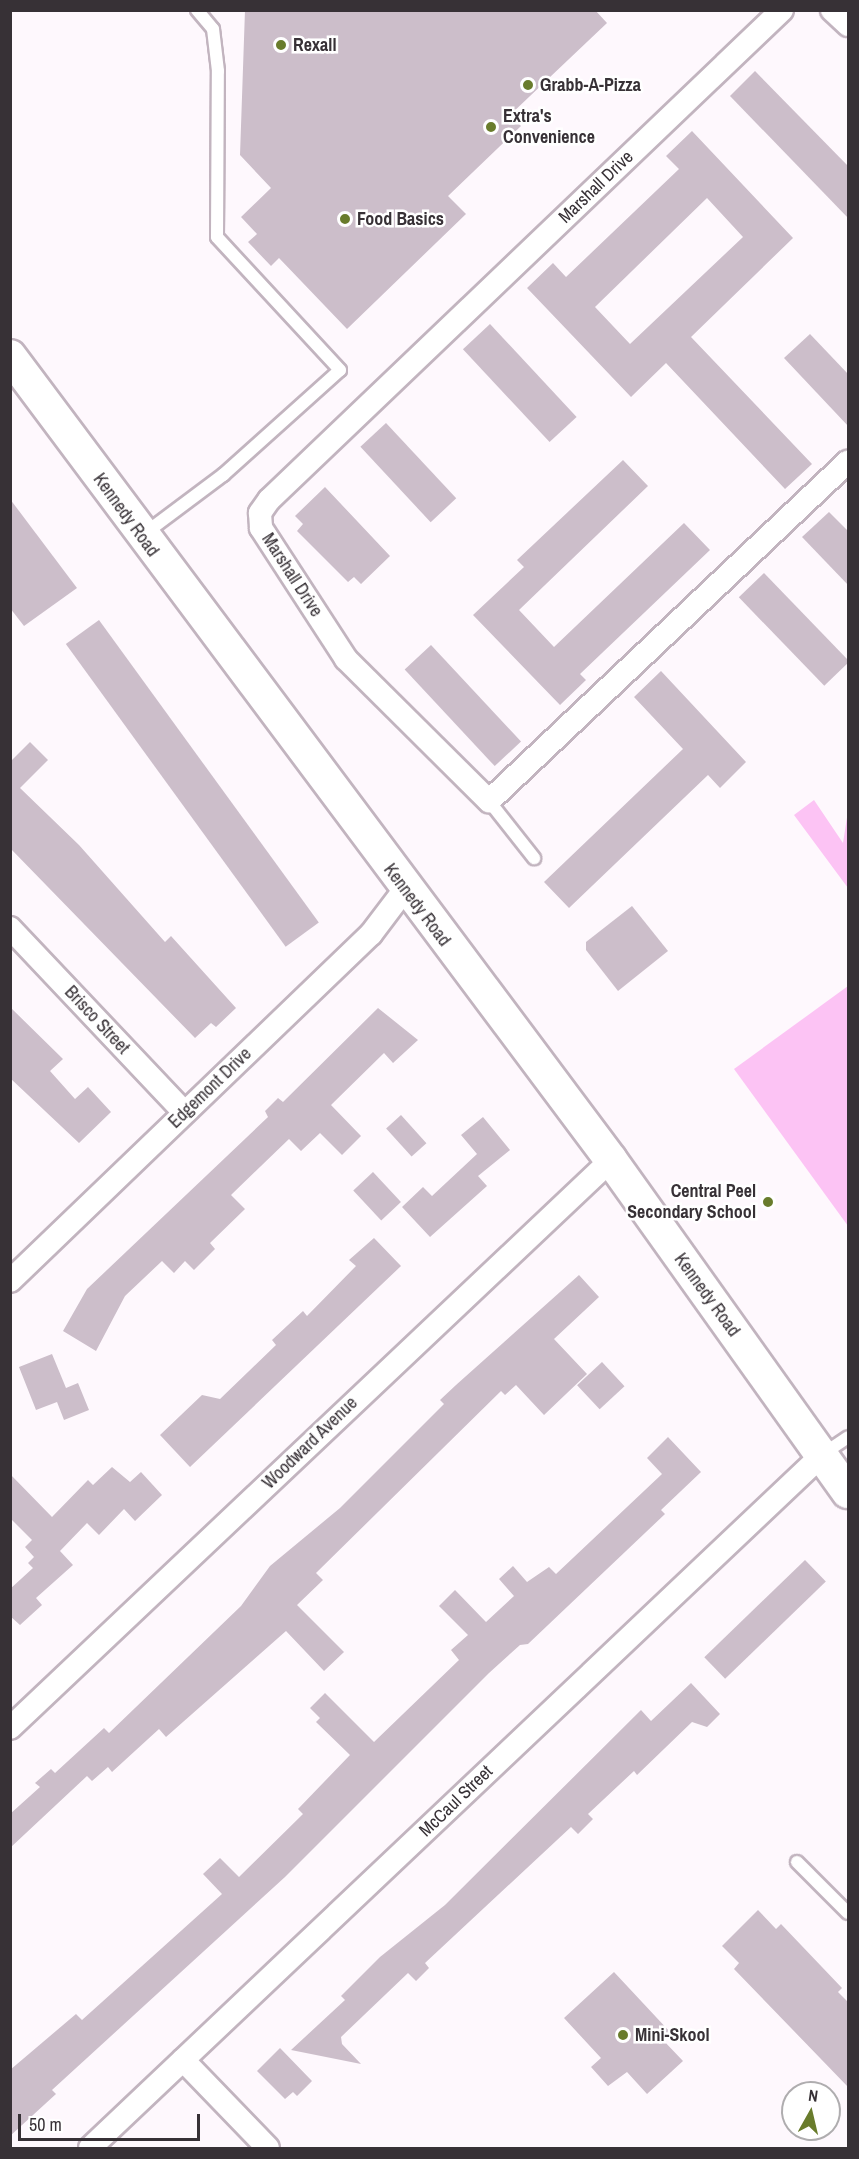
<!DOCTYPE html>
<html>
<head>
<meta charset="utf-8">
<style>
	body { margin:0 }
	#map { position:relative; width:859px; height:2159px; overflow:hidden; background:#fef8fd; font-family:"Archivo Narrow",sans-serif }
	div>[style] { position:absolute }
	.green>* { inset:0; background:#fcc3f4 }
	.building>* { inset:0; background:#ccbeca; transform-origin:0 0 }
	.roads { filter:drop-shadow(2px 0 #c2b4bf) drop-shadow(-2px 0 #c2b4bf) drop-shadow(0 2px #c2b4bf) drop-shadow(0 -2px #c2b4bf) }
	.service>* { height:12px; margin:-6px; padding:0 6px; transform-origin:6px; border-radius:6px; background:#fff }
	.minor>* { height:22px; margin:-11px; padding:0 11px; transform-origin:11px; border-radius:11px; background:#fff }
	.secondary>* { height:32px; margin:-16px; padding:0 16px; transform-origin:16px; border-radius:16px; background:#fff }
	.dots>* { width:16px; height:16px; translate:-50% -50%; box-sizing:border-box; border:3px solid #fff; border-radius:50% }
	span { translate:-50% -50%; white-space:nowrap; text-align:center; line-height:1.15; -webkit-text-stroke:5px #fff; paint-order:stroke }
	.poi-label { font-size:18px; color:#373136; font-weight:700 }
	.left { translate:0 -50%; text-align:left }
	.right { translate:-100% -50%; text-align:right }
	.street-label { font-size:18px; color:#373136 }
	.frame { position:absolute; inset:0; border:12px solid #373136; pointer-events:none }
	.north { position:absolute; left:781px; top:2081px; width:60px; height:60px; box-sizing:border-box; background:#fff; border:2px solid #afadaf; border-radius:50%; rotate:8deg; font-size:16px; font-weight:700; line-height:24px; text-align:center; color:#373136 }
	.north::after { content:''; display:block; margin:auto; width:21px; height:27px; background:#697c2c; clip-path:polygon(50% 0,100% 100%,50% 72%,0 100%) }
	.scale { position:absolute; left:18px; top:2114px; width:182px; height:27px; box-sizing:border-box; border:3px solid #373136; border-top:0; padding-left:8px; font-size:18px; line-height:21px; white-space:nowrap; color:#373136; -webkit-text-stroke:4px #fff; paint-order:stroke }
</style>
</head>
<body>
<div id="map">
	<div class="green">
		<i style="clip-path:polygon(814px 800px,843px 843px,848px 811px,848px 888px,794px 815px)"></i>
		<i style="clip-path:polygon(848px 986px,848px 1226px,734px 1069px)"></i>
	</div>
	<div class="building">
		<i style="clip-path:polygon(245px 10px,595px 10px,607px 23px,510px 115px,521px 126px,448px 196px,466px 214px,347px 329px,279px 258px,271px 266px,248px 242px,257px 234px,241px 217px,271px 188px,240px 155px)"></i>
		<i style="clip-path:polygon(755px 71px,849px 167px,849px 219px,730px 96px)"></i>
		<i style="clip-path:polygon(evenodd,692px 131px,793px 238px,691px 337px,812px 464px,785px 489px,666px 363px,631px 397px,527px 288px,553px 263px,566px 277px,679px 169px,666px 156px,692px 131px,707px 198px,743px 237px,630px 344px,595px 307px,707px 198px)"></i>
		<i style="left:490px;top:324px;width:127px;height:37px;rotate:47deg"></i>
		<i style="clip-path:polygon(810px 334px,849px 375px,849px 427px,784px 358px)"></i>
		<i style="left:386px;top:423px;width:103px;height:35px;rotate:47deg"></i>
		<i style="clip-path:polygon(623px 460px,648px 486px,519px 610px,554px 647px,684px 523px,710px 550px,580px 674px,586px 680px,560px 705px,473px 615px,524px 567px,517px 560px)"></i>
		<i style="clip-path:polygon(325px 487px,390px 556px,361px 584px,354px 577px,348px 582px,297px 531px,303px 524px,295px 516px)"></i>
		<i style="clip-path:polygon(10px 499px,77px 588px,24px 626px,10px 608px)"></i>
		<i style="clip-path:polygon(829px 512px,849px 532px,849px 586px,802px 537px)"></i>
		<i style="left:764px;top:573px;width:123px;height:35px;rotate:46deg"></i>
		<i style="left:99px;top:620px;width:374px;height:41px;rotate:54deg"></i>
		<i style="left:431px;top:645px;width:132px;height:36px;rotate:47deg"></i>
		<i style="clip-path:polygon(661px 671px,746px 762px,720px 788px,708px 775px,569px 908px,544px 882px,683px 749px,634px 697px)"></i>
		<i style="clip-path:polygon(30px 742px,48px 760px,20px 788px,79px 845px,165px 942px,171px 936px,236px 1008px,216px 1027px,211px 1023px,195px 1038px,10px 848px,10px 762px)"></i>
		<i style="clip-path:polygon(632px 906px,668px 951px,618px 991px,586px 950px,586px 942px)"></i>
		<i style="clip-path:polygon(10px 1007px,63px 1059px,50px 1071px,75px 1099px,88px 1087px,111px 1112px,79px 1143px,10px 1078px)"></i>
		<i style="clip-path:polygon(378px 1008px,418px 1040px,393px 1063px,384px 1053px,331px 1105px,361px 1136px,342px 1155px,320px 1133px,301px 1151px,289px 1139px,231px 1195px,245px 1209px,210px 1243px,215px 1249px,194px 1270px,185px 1261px,174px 1273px,162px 1261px,125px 1296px,96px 1351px,63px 1331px,87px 1289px,268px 1117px,265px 1111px,278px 1098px,283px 1102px)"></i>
		<i style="left:401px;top:1115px;width:38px;height:20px;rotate:48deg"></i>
		<i style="clip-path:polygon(483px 1117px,510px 1150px,478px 1176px,487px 1186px,430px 1237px,402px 1207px,423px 1187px,432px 1196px,477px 1154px,461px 1135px)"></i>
		<i style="left:373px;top:1172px;width:41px;height:27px;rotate:47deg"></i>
		<i style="clip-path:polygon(374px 1238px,401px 1266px,190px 1467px,160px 1435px,202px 1395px,220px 1399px,276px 1345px,272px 1340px,303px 1311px,307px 1316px,356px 1266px,349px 1260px)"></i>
		<i style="clip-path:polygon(579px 1275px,599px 1297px,554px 1339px,587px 1374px,544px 1415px,516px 1385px,505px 1395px,501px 1391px,316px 1573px,323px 1580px,297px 1605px,344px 1652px,324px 1671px,286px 1631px,166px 1737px,159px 1729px,112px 1772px,108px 1767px,92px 1781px,87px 1776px,10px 1848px,10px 1814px,40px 1787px,35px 1783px,51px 1769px,55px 1773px,104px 1728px,109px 1733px,241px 1606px,270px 1566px,340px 1508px,444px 1404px,440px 1400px,456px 1385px)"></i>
		<i style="clip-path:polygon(52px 1354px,66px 1388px,78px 1383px,89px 1410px,64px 1420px,57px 1402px,36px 1410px,19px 1367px)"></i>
		<i style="left:602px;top:1362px;width:33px;height:34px;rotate:47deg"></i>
		<i style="clip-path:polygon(668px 1437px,701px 1472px,661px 1510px,665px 1514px,528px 1644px,520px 1645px,489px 1673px,285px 1877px,52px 2090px,56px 2094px,10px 2136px,10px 2070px,76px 2014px,82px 2020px,222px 1894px,203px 1874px,220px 1858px,239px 1877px,303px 1814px,298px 1809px,350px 1755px,316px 1722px,320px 1718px,310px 1708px,325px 1693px,374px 1742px,459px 1660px,451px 1650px,468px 1635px,439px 1606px,455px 1590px,486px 1622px,514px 1596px,499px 1579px,513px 1566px,527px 1582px,549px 1567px,556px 1574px,662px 1474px,647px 1458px)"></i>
		<i style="clip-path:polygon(112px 1467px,130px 1482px,141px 1472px,162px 1495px,135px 1521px,124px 1509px,99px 1535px,87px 1523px,60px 1551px,73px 1565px,36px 1598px,42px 1605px,20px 1625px,10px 1616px,10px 1589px,33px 1568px,28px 1563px,34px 1557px,25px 1547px,32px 1540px,10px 1518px,10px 1474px,52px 1517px,88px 1480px,93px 1485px)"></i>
		<i style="left:805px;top:1560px;width:30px;height:140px;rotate:46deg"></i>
		<i style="clip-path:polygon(691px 1683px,720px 1714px,707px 1727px,692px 1722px,637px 1775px,634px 1771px,588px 1814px,593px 1819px,578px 1834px,571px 1827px,425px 1963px,429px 1968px,416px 1981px,408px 1973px,341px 2037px,342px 2044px,361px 2064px,291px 2050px,345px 2000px,341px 1996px,380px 1957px,445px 1905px,641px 1710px,651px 1721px)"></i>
		<i style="clip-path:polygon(758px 1910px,776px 1929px,781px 1924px,842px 1988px,838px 1992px,849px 2003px,849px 2088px,734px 1969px,739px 1963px,722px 1946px)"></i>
		<i style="clip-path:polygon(614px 1972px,670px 2032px,662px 2039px,683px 2061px,647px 2094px,627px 2072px,608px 2086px,591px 2067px,601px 2058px,564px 2018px)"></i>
		<i style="clip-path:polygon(280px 2048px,312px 2081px,297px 2096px,293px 2092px,285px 2099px,257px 2071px)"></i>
	</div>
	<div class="roads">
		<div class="service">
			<i style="left:144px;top:534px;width:99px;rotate:-36.8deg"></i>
			<i style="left:223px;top:475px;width:157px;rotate:-41.9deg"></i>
			<i style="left:340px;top:370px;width:181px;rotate:-132.8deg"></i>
			<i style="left:217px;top:237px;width:166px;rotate:-89.7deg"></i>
			<i style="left:218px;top:71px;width:42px;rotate:-96.8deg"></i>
			<i style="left:213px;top:29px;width:25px;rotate:-130deg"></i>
			<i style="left:489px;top:801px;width:73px;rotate:51.7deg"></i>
			<i style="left:823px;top:1454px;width:30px;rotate:-34deg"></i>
			<i style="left:797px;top:1862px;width:72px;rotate:45deg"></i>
		</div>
		<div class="minor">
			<i style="left:782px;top:10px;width:709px;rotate:136.31deg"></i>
			<i style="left:269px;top:500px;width:16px;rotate:125deg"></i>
			<i style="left:260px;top:513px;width:15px;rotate:86deg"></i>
			<i style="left:261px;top:528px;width:156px;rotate:57deg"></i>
			<i style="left:346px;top:659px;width:202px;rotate:44.8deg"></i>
			<i style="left:489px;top:801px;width:494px;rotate:-43.4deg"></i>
			<i style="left:832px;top:10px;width:22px;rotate:43deg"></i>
			<i style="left:10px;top:928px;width:253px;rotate:46.6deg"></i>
			<i style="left:10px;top:1281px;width:501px;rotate:-43.87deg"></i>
			<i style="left:371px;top:934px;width:56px;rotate:-52.9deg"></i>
			<i style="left:10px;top:1728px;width:827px;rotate:-43.38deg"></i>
			<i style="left:183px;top:2060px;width:122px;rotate:46deg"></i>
			<i style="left:90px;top:2148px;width:1008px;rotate:-43.43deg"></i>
		</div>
		<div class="secondary">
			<i style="left:10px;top:356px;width:1004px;rotate:53.22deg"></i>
			<i style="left:611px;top:1160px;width:408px;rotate:54.5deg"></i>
		</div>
	</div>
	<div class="dots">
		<i style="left:281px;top:45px;background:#697c2c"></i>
		<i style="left:528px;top:85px;background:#697c2c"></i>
		<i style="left:491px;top:127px;background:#697c2c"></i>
		<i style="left:345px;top:219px;background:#697c2c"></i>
		<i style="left:768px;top:1202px;background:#697c2c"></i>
		<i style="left:623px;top:2035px;background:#697c2c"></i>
	</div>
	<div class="poi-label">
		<span class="left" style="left:293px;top:45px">Rexall</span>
		<span class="left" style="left:540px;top:85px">Grabb-A-Pizza</span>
		<span class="left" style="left:503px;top:127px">Extra's<br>Convenience</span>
		<span class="left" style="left:357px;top:219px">Food Basics</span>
		<span class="right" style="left:756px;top:1202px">Central Peel<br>Secondary School</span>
		<span class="left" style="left:635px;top:2035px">Mini-Skool</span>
	</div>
	<div class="street-label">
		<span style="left:596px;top:187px;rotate:-44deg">Marshall Drive</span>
		<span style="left:126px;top:515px;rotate:54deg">Kennedy Road</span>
		<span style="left:292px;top:575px;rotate:57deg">Marshall Drive</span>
		<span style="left:417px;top:905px;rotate:53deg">Kennedy Road</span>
		<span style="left:97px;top:1020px;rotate:47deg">Brisco Street</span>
		<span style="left:210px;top:1088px;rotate:-44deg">Edgemont Drive</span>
		<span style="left:707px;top:1295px;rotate:54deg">Kennedy Road</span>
		<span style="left:310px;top:1443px;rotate:-44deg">Woodward Avenue</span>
		<span style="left:456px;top:1801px;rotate:-44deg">McCaul Street</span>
	</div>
	<div class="frame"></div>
	<div class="north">N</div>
	<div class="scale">50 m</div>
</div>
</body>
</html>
